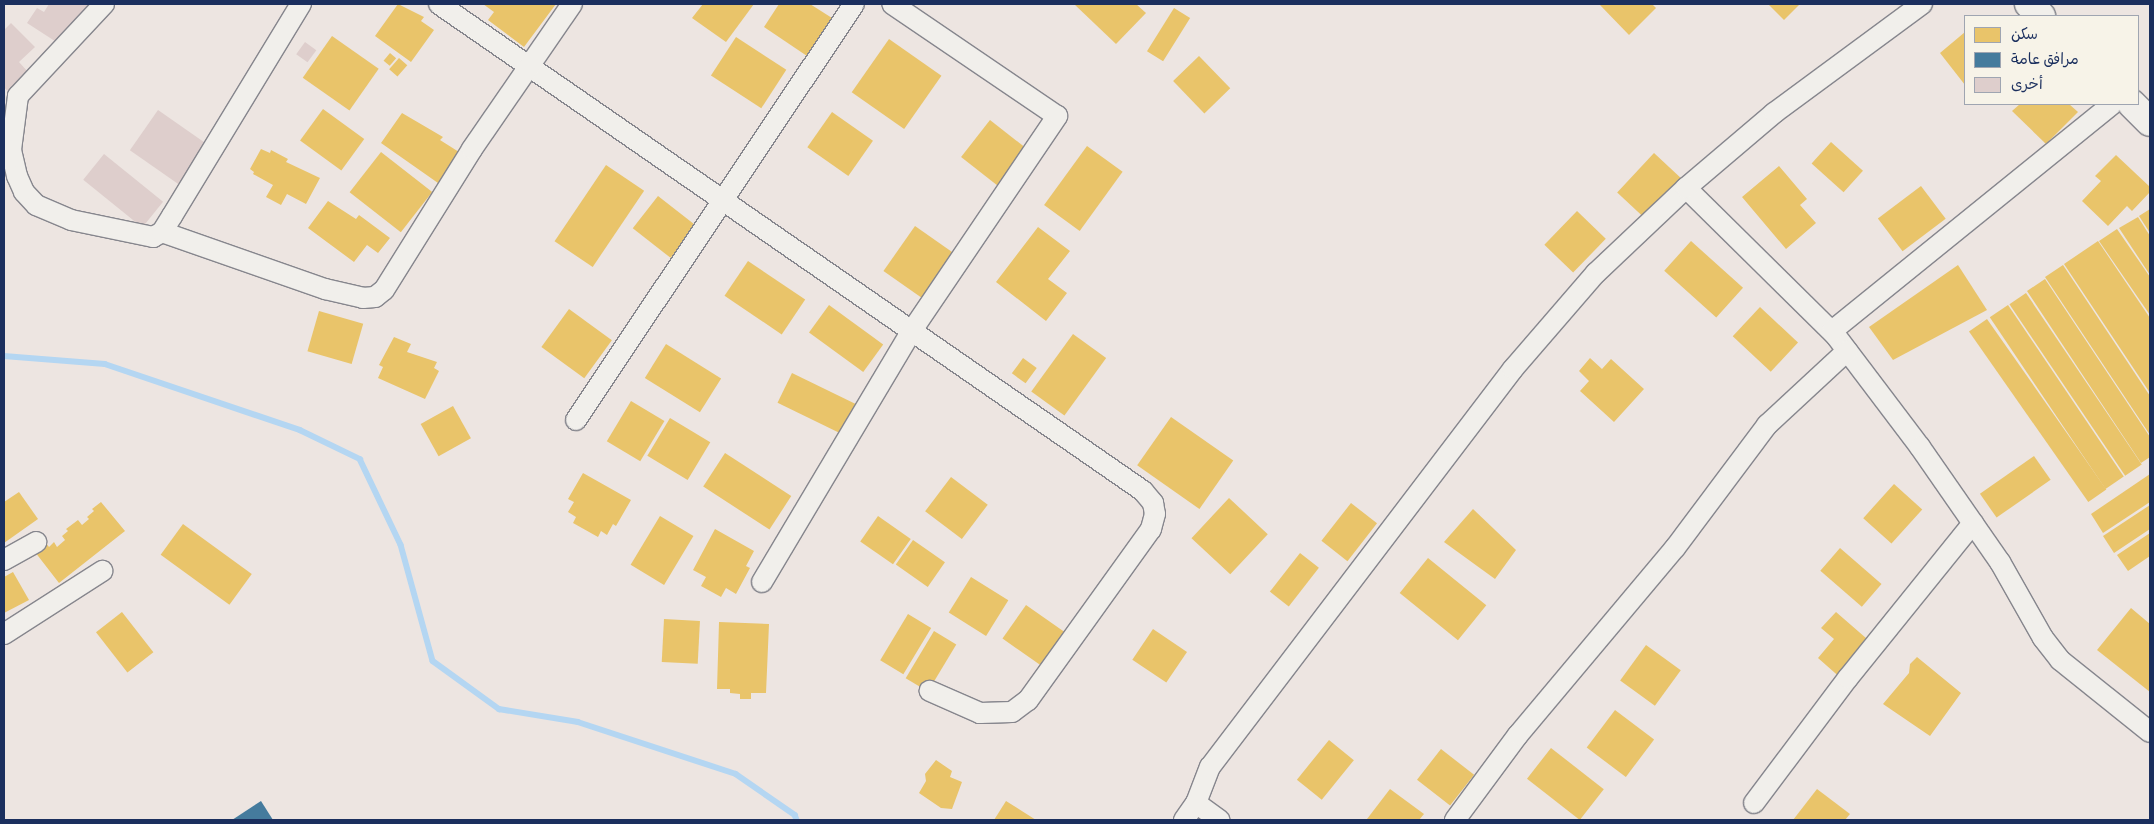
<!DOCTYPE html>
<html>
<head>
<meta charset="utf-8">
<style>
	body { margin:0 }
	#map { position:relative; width:2154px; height:824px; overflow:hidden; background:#ede5e1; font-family:Dekko,"Playpen Sans Arabic",sans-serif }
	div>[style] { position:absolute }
	.homes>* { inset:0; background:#e9c46a; transform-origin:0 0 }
	.public>* { inset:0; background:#457b9d }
	.stream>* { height:5.5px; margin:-2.75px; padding:0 2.75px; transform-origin:2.75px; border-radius:2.75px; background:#b4d6f2 }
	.building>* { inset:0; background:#dececc; transform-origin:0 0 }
	.roads { filter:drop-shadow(1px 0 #86868d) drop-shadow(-1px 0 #86868d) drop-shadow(0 1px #86868d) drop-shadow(0 -1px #86868d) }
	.minor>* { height:20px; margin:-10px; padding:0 10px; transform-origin:10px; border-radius:10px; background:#f1efeb }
	.secondary>* { height:28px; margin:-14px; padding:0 14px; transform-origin:14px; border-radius:14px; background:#f1efeb }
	span { translate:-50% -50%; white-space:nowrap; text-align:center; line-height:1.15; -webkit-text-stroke:5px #f7f3e8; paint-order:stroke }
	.frame { position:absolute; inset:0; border:5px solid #1b2f5e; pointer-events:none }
	.legend { position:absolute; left:1964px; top:15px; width:175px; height:90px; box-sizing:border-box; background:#f7f3e8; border:1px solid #9fa5b1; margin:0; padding:6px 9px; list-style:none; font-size:15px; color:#1b2f5e }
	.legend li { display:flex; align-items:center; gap:10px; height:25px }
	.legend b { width:25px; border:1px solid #9fa5b1 }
</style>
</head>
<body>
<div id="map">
	<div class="homes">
		<i style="clip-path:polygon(398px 4px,424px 17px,421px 21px,434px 30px,411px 62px,375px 36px)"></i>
		<i style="clip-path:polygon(483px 4px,556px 4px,524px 47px,488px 20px,494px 12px)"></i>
		<i style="clip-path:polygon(703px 4px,754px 4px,726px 42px,692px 18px)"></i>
		<i style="clip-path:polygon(779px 4px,810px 4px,832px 18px,807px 56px,764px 27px)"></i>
		<i style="clip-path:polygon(1074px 4px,1136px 4px,1146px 13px,1116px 44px)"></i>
		<i style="clip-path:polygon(1599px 4px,1652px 4px,1656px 8px,1629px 35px)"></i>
		<i style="clip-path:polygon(1768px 4px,1800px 4px,1784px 20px)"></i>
		<i style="left:1174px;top:8px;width:19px;height:51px;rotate:32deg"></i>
		<i style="clip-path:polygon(1965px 32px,1965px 85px,1940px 53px)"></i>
		<i style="left:332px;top:36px;width:57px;height:51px;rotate:35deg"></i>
		<i style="left:736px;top:37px;width:60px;height:46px;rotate:33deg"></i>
		<i style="left:889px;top:39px;width:64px;height:65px;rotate:35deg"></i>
		<i style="left:390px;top:53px;width:8px;height:10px;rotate:40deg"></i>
		<i style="left:1199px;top:56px;width:45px;height:36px;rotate:46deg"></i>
		<i style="left:399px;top:58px;width:11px;height:15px;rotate:41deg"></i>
		<i style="clip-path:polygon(2020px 104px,2069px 104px,2078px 112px,2046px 144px,2012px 111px)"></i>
		<i style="left:323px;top:109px;width:51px;height:39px;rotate:36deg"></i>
		<i style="left:832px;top:112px;width:50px;height:43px;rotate:35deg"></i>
		<i style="clip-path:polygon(402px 113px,443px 137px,440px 140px,459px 152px,438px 183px,381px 143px)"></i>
		<i style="left:990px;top:120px;width:51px;height:47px;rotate:38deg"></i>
		<i style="left:1831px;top:142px;width:43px;height:29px;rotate:42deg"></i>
		<i style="left:1087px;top:146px;width:44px;height:73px;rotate:36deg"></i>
		<i style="clip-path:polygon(261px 149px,270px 153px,271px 150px,288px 159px,286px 162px,320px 178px,306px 204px,287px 194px,281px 205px,266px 197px,273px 185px,253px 174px,254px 172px,250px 169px)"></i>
		<i style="left:381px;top:152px;width:65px;height:51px;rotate:38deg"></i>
		<i style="left:1654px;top:153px;width:40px;height:54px;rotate:43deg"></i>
		<i style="clip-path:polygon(2116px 155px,2150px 187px,2150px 192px,2132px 211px,2127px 206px,2108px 226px,2082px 201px,2101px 181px,2095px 176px)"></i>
		<i style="left:606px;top:165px;width:46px;height:92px;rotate:34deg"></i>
		<i style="clip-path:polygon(1779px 166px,1807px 199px,1800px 205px,1816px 223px,1786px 249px,1742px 197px)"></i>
		<i style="left:1921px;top:186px;width:41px;height:54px;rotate:53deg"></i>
		<i style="left:658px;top:196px;width:48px;height:41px;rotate:38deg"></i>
		<i style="clip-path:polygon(328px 201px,356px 219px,359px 215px,390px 238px,378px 253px,367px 245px,354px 262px,308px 228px)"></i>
		<i style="clip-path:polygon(2150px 209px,2150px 233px,2139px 216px)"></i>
		<i style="left:1577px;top:211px;width:40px;height:47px;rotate:44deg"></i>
		<i style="clip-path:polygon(2138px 217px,2150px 236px,2150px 275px,2119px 228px)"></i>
		<i style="left:915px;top:226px;width:47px;height:55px;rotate:35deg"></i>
		<i style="clip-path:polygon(1038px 227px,1070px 251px,1048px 279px,1067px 293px,1046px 321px,996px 282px)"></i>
		<i style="clip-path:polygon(2117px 229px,2150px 277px,2150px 315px,2099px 241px)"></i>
		<i style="left:1691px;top:241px;width:70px;height:40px;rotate:42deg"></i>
		<i style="clip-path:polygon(2098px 241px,2150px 318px,2150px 393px,2064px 264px)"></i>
		<i style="left:748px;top:261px;width:69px;height:42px;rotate:34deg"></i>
		<i style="clip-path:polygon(1958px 265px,1987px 310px,1893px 360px,1869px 327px)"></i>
		<i style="clip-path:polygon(2063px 265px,2150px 396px,2150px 435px,2045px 277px)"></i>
		<i style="clip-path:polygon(2045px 279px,2150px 437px,2150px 457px,2141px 463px,2027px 291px)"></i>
		<i style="left:2026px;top:293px;width:207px;height:20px;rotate:56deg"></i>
		<i style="left:829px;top:305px;width:67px;height:34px;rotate:36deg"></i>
		<i style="left:2008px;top:305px;width:207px;height:22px;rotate:56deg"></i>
		<i style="left:1760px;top:307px;width:52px;height:40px;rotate:43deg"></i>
		<i style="left:569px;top:309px;width:53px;height:47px;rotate:36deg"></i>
		<i style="left:319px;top:311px;width:46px;height:42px;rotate:16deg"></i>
		<i style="left:1987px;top:319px;width:208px;height:22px;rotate:55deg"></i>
		<i style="left:1073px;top:334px;width:41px;height:71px;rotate:36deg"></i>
		<i style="clip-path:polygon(394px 337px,411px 344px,407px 352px,437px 362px,434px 368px,439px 371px,425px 399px,378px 378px,383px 367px,379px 365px)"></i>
		<i style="left:666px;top:344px;width:65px;height:40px;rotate:32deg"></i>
		<i style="left:1023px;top:358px;width:17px;height:19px;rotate:36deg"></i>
		<i style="clip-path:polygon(1590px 358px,1602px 369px,1611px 359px,1644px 389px,1614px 422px,1580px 391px,1589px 381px,1579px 371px)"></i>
		<i style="left:792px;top:373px;width:76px;height:33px;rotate:26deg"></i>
		<i style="left:631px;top:401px;width:39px;height:47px;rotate:31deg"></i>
		<i style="left:453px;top:406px;width:37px;height:37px;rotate:61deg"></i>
		<i style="left:1171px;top:417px;width:76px;height:59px;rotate:35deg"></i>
		<i style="left:670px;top:418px;width:47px;height:44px;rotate:31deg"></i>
		<i style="left:725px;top:453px;width:79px;height:40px;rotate:33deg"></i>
		<i style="left:2034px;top:456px;width:29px;height:66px;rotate:55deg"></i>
		<i style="clip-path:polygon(583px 473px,631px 500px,616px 526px,613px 524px,607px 535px,601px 531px,598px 537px,573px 523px,576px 517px,568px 512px,574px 502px,568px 499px)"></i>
		<i style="clip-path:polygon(2150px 474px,2150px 502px,2103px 533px,2091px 514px)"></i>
		<i style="left:951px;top:477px;width:46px;height:43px;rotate:37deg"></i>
		<i style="left:1894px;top:484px;width:38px;height:46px;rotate:42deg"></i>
		<i style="clip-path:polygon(19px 492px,38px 519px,4px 543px,4px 502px)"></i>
		<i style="left:1229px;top:498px;width:53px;height:55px;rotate:43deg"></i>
		<i style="clip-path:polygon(101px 502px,125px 531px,59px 583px,35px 552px,46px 543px,49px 547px,54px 542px,57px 547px,65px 540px,62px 536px,68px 531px,66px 529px,78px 520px,82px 525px,89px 519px,87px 517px,94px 511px,92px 509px)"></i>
		<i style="left:1351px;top:503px;width:33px;height:48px;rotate:38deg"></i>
		<i style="clip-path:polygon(2150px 505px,2150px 529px,2114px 553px,2103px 536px)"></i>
		<i style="clip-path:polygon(1473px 509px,1516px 550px,1495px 579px,1444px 542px)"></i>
		<i style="left:660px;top:516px;width:39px;height:57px;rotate:31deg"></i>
		<i style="left:878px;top:516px;width:40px;height:31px;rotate:35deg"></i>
		<i style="left:183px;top:524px;width:85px;height:38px;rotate:36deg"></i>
		<i style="clip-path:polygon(715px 529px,754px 551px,746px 566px,750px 568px,736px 594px,726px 588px,721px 597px,701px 586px,706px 577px,693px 570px)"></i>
		<i style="clip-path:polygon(2150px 533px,2150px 556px,2128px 571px,2117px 555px)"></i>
		<i style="left:913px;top:540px;width:39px;height:30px;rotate:35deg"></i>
		<i style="left:1840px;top:548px;width:55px;height:30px;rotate:41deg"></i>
		<i style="left:1300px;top:553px;width:24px;height:49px;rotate:38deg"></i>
		<i style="left:1428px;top:558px;width:75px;height:45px;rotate:39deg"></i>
		<i style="clip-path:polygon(13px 572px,29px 600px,4px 613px,4px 577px)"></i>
		<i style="left:971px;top:577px;width:44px;height:42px;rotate:32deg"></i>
		<i style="left:1026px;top:605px;width:51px;height:41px;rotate:35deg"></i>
		<i style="clip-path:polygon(2131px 608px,2150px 624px,2150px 692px,2097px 650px)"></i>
		<i style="left:122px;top:612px;width:51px;height:33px;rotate:52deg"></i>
		<i style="clip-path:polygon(1836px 612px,1874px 645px,1843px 680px,1818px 658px,1834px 639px,1821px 628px)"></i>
		<i style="left:908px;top:614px;width:27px;height:54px;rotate:31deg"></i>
		<i style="left:664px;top:619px;width:36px;height:43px;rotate:3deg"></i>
		<i style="clip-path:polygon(719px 622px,769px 624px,766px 693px,751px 693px,751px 699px,740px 699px,740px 694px,730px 693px,730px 689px,717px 689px)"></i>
		<i style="left:1153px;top:629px;width:41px;height:37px;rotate:34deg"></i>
		<i style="left:934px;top:631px;width:26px;height:55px;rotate:31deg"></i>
		<i style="left:1646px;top:645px;width:43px;height:44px;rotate:36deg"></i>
		<i style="clip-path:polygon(1917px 657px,1961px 693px,1930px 736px,1883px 704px,1909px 673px,1910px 664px)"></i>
		<i style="left:1615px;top:710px;width:49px;height:47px;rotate:37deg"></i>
		<i style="left:1329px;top:740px;width:32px;height:51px;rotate:39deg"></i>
		<i style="left:1551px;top:748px;width:67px;height:39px;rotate:38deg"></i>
		<i style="left:1441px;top:749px;width:42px;height:39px;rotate:38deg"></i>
		<i style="clip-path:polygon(936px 760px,952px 771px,950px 777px,962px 782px,952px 809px,941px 808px,919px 793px,926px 781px,925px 774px)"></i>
		<i style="clip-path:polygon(1390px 789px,1424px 814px,1419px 820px,1367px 819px)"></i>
		<i style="clip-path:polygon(1817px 789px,1850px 814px,1845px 820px,1793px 820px)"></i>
		<i style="clip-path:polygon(1006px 801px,1036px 820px,994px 820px)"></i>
	</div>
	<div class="public">
		<i style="clip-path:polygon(261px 801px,273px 820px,232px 820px)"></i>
	</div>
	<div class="stream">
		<i style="left:4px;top:356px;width:101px;rotate:4.5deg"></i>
		<i style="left:105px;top:364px;width:206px;rotate:18.7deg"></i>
		<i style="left:300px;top:430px;width:67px;rotate:25.8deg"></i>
		<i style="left:360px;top:459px;width:95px;rotate:64.5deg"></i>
		<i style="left:401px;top:545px;width:120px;rotate:74.6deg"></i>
		<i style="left:433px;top:661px;width:82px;rotate:36deg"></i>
		<i style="left:499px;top:709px;width:80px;rotate:9.3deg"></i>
		<i style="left:578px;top:722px;width:166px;rotate:18.2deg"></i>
		<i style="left:736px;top:774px;width:72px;rotate:34.8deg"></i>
		<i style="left:795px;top:815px;width:5px;rotate:68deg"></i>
	</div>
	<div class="building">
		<i style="clip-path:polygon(49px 4px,88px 4px,61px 45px,27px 23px,37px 8px,44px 12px)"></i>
		<i style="clip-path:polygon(11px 23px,35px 47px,19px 62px,28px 72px,8px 92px,4px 87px,4px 30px)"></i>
		<i style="left:305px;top:42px;width:14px;height:15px;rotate:36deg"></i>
		<i style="left:158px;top:110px;width:59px;height:49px;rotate:35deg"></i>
		<i style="left:104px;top:154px;width:76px;height:33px;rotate:39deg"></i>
	</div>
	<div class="roads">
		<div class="minor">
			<i style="left:104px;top:4px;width:126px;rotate:133.1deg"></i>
			<i style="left:18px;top:96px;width:54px;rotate:97.4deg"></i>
			<i style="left:11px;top:150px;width:27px;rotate:77deg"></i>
			<i style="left:17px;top:176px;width:17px;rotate:66deg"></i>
			<i style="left:24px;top:192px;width:18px;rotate:47deg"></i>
			<i style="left:36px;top:205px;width:38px;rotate:23deg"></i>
			<i style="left:71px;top:220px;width:84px;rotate:11.7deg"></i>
			<i style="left:153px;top:237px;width:10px;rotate:-29deg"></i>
			<i style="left:162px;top:232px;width:19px;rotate:-58deg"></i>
			<i style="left:172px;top:216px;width:248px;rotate:-58.7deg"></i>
			<i style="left:439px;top:4px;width:856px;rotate:34.67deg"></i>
			<i style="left:1143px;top:491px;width:16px;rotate:50deg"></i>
			<i style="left:1153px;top:503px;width:11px;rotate:80deg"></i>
			<i style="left:1155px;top:514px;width:16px;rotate:105deg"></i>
			<i style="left:1151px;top:529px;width:211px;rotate:125.7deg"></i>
			<i style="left:1028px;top:700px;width:20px;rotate:143deg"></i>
			<i style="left:1012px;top:712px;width:32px;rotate:178deg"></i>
			<i style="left:980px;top:713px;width:55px;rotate:-156.3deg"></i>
			<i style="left:1686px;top:188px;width:211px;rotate:44.6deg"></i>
			<i style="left:1836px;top:336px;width:139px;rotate:52.9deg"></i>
			<i style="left:1920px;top:447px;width:140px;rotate:55.2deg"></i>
			<i style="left:2000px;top:562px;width:87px;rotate:60.5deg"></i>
			<i style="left:2043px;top:638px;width:28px;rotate:52deg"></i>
			<i style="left:2060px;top:660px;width:115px;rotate:38.7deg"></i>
			<i style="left:162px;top:232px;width:173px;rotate:19.3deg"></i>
			<i style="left:325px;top:289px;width:39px;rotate:13deg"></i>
			<i style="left:363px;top:298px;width:12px;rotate:-5deg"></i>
			<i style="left:375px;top:297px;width:11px;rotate:-38deg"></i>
			<i style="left:384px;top:290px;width:166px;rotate:-58deg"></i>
			<i style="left:472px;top:149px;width:176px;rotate:-55.4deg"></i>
			<i style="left:1832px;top:331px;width:360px;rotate:-39deg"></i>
			<i style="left:576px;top:420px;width:500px;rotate:-56.25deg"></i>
			<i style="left:4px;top:560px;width:37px;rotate:-29deg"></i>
			<i style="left:762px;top:582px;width:291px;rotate:-59.2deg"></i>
			<i style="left:911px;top:332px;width:261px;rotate:-55.9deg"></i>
			<i style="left:1057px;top:116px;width:199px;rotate:-145.8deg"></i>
			<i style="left:4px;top:634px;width:117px;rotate:-32.7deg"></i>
			<i style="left:1196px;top:803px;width:29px;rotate:36deg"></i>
			<i style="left:1754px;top:803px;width:156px;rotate:-53.1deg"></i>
			<i style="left:1848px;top:678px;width:199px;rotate:-51.1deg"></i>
			<i style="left:1184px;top:820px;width:21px;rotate:-55deg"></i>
			<i style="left:1196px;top:803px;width:39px;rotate:-69deg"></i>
			<i style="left:1210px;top:767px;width:500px;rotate:-52.72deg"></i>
			<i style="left:1513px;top:369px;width:127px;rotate:-49.2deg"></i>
			<i style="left:1596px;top:273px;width:124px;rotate:-43.4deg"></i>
			<i style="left:1686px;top:188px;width:116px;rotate:-40.4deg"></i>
			<i style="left:1774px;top:113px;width:184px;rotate:-36.4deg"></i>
			<i style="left:1455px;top:820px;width:106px;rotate:-53.5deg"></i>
			<i style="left:1518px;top:735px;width:244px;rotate:-50deg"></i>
			<i style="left:1675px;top:548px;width:154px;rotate:-53.2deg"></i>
			<i style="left:1767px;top:425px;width:109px;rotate:-42.8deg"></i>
		</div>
		<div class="secondary">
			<i style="left:2029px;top:4px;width:17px;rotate:45deg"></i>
			<i style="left:2132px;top:104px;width:25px;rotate:45deg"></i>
		</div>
	</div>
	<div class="frame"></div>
	<ul class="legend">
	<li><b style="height:14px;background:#e9c46a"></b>سكن</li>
	<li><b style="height:14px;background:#457b9d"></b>مرافق عامة</li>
	<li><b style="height:14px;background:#dececc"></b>أخرى</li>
	</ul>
</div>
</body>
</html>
